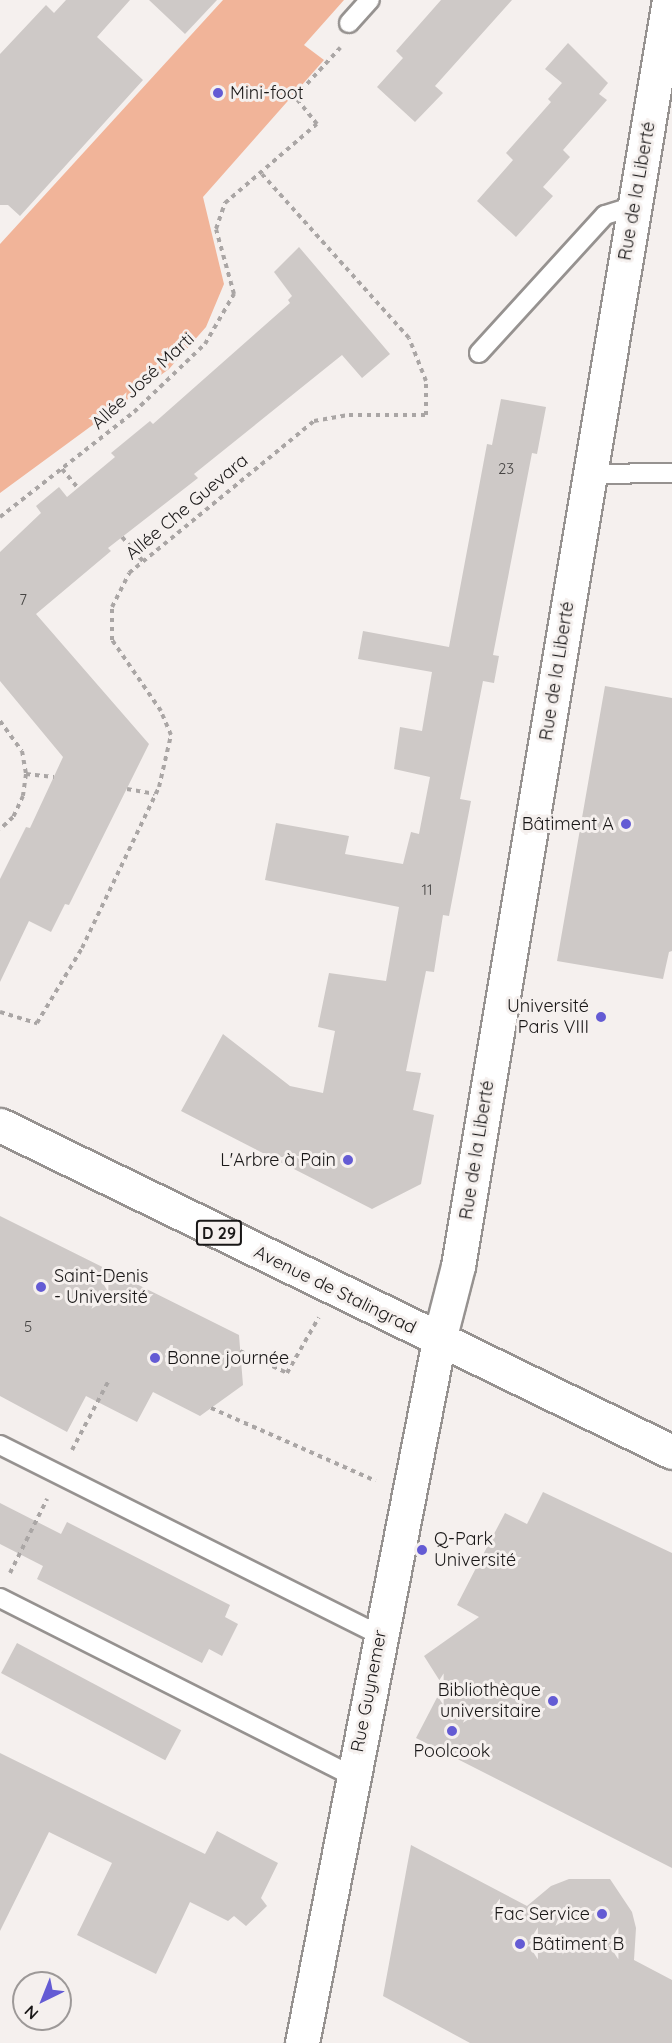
<!DOCTYPE html>
<html>
<head>
<meta charset="utf-8">
<style>
	body { margin:0 }
	#map { position:relative; width:672px; height:2043px; overflow:hidden; background:#f5f0ee; font-family:Quicksand,sans-serif }
	div>[style] { position:absolute }
	.green>* { inset:0; background:#f1b499 }
	.building>* { inset:0; background:#cec9c7; transform-origin:0 0 }
	.path>* { height:4px; margin-top:-2px; transform-origin:0; background:repeating-linear-gradient(90deg,#aaa6a5 0 4.5px,transparent 0 9px) }
	.roads { filter:drop-shadow(2px 0 #969290) drop-shadow(-2px 0 #969290) drop-shadow(0 2px #969290) drop-shadow(0 -2px #969290) }
	.lane>* { height:18px; margin:-9px; padding:0 9px; transform-origin:9px; border-radius:9px; background:#fff }
	.street>* { height:33px; margin:-16.5px; padding:0 16.5px; transform-origin:16.5px; border-radius:16.5px; background:#fff }
	.primary>* { height:33px; margin:-16.5px; padding:0 16.5px; transform-origin:16.5px; border-radius:16.5px; background:#fff }
	.dots>* { width:16px; height:16px; translate:-50% -50%; box-sizing:border-box; border:3px solid #f5f0ee; border-radius:50% }
	span { translate:-50% -50%; white-space:nowrap; text-align:center; line-height:1.15; -webkit-text-stroke:6px #f5f0ee; paint-order:stroke }
	.number-label { font-size:15px; color:#464443 }
	.number-label span { -webkit-text-stroke-width:0 }
	.shield-label span { padding:2px 4px; background:#f5f0ee; border:2px solid; border-radius:4px; -webkit-text-stroke-width:0 }
	.shield-label { font-size:16px; color:#191717; font-weight:700 }
	.poi-label { font-size:18px; color:#191717 }
	.left { translate:0 -50%; text-align:left }
	.right { translate:-100% -50%; text-align:right }
	.street-label { font-size:18px; color:#191717 }
	.north { position:absolute; left:12px; top:1971px; width:60px; height:60px; box-sizing:border-box; background:#f5f0ee; border:2px solid #9d9998; border-radius:50%; rotate:223deg; font-size:16px; font-weight:700; line-height:24px; text-align:center; color:#191717 }
	.north::after { content:''; display:block; margin:auto; width:21px; height:27px; background:#645bd4; clip-path:polygon(50% 0,100% 100%,50% 72%,0 100%) }
</style>
</head>
<body>
<div id="map">
	<div class="green">
		<i style="clip-path:polygon(223px 0,344px 0,304px 45px,324px 60px,203px 197px,224px 284px,206px 327px,169px 369px,0 493px,0 244px)"></i>
	</div>
	<div class="building">
		<i style="clip-path:polygon(66px 0,130px 0,97px 37px,143px 80px,20px 216px,8px 205px,0 205px,0 54px,46px 5px,54px 13px)"></i>
		<i style="clip-path:polygon(149px 0,217px 0,185px 34px)"></i>
		<i style="clip-path:polygon(441px 0,512px 0,435px 86px,443px 93px,415px 122px,377px 87px,403px 58px,396px 51px)"></i>
		<i style="clip-path:polygon(568px 43px,608px 83px,599px 94px,607px 100px,563px 150px,570px 157px,543px 187px,553px 196px,516px 237px,477px 201px,513px 160px,506px 153px,551px 102px,548px 99px,562px 83px,545px 69px)"></i>
		<i style="clip-path:polygon(299px 247px,390px 354px,362px 378px,342px 355px,194px 474px,198px 478px,108px 548px,111px 551px,36px 614px,149px 744px,69px 905px,65px 904px,51px 932px,29px 921px,0 982px,0 879px,26px 827px,30px 828px,63px 757px,0 681px,0 552px,41px 513px,36px 506px,59px 487px,67px 497px,115px 457px,111px 453px,150px 421px,153px 424px,290px 303px,288px 300px,292px 296px,274px 272px)"></i>
		<i style="clip-path:polygon(501px 399px,546px 407px,537px 454px,532px 453px,493px 655px,499px 656px,494px 683px,483px 681px,460px 799px,471px 801px,449px 916px,443px 915px,434px 972px,426px 971px,406px 1071px,421px 1073px,413px 1110px,434px 1115px,421px 1184px,372px 1209px,181px 1111px,223px 1034px,290px 1086px,323px 1093px,335px 1031px,318px 1027px,329px 973px,386px 981px,399px 907px,265px 880px,276px 823px,349px 836px,345px 854px,403px 864px,411px 832px,419px 834px,430px 777px,394px 769px,400px 727px,422px 731px,432px 672px,358px 659px,363px 631px,449px 647px,487px 444px,492px 445px)"></i>
		<i style="clip-path:polygon(605px 686px,672px 698px,672px 951px,669px 952px,663px 979px,557px 961px)"></i>
		<i style="clip-path:polygon(0 1216px,239px 1335px,243px 1385px,200px 1416px,153px 1392px,137px 1422px,86px 1396px,67px 1432px,0 1396px)"></i>
		<i style="clip-path:polygon(543px 1492px,672px 1553px,672px 1868px,416px 1738px,443px 1686px,424px 1656px,479px 1617px,457px 1605px,476px 1568px,505px 1513px,527px 1524px)"></i>
		<i style="clip-path:polygon(0 1503px,61px 1534px,67px 1522px,230px 1605px,225px 1617px,238px 1624px,222px 1656px,209px 1649px,202px 1663px,37px 1579px,43px 1566px,0 1544px)"></i>
		<i style="left:17px;top:1643px;width:186px;height:34px;rotate:28deg"></i>
		<i style="clip-path:polygon(0 1753px,205px 1854px,217px 1831px,278px 1863px,261px 1898px,267px 1906px,246px 1926px,234px 1916px,228px 1921px,190px 1902px,156px 1974px,77px 1935px,112px 1863px,49px 1832px,0 1931px)"></i>
		<i style="clip-path:polygon(411px 1845px,527px 1906px,551px 1886px,569px 1879px,610px 1879px,632px 1912px,636px 1928px,634px 1960px,672px 1980px,672px 2043px,470px 2043px,383px 1996px)"></i>
	</div>
	<div class="path">
		<i style="left:62px;top:469px;width:25px;rotate:50deg"></i>
		<i style="left:0;top:517px;width:170px;rotate:-38.1deg"></i>
		<i style="left:134px;top:412px;width:98px;rotate:-43.8deg"></i>
		<i style="left:205px;top:344px;width:58px;rotate:-59.9deg"></i>
		<i style="left:234px;top:294px;width:67px;rotate:-105.5deg"></i>
		<i style="left:216px;top:229px;width:28px;rotate:-71deg"></i>
		<i style="left:225px;top:203px;width:121px;rotate:-40.7deg"></i>
		<i style="left:317px;top:124px;width:35px;rotate:-129deg"></i>
		<i style="left:295px;top:97px;width:67px;rotate:-47.4deg"></i>
		<i style="left:122px;top:537px;width:32px;rotate:49deg"></i>
		<i style="left:0;top:721px;width:37px;rotate:54deg"></i>
		<i style="left:22px;top:751px;width:23px;rotate:80deg"></i>
		<i style="left:26px;top:774px;width:22px;rotate:98deg"></i>
		<i style="left:23px;top:796px;width:23px;rotate:115deg"></i>
		<i style="left:13px;top:817px;width:18px;rotate:137deg"></i>
		<i style="left:26px;top:774px;width:28px;rotate:6deg"></i>
		<i style="left:127px;top:789px;width:28px;rotate:10deg"></i>
		<i style="left:0;top:1012px;width:39px;rotate:17deg"></i>
		<i style="left:37px;top:1023px;width:87px;rotate:-59deg"></i>
		<i style="left:82px;top:948px;width:178px;rotate:-64.4deg"></i>
		<i style="left:159px;top:787px;width:53px;rotate:-77deg"></i>
		<i style="left:171px;top:735px;width:26px;rotate:-113deg"></i>
		<i style="left:161px;top:711px;width:86px;rotate:-124.6deg"></i>
		<i style="left:112px;top:640px;width:33px;rotate:-90deg"></i>
		<i style="left:112px;top:607px;width:38px;rotate:-63deg"></i>
		<i style="left:129px;top:573px;width:239px;rotate:-39.4deg"></i>
		<i style="left:314px;top:421px;width:36px;rotate:-10deg"></i>
		<i style="left:349px;top:415px;width:77px"></i>
		<i style="left:426px;top:415px;width:34px;rotate:-90deg"></i>
		<i style="left:426px;top:381px;width:46px;rotate:-111.6deg"></i>
		<i style="left:409px;top:338px;width:220px;rotate:-131.9deg"></i>
		<i style="left:240px;top:1351px;width:52px;rotate:25.1deg"></i>
		<i style="left:287px;top:1373px;width:64px;rotate:-60.3deg"></i>
		<i style="left:211px;top:1408px;width:180px;rotate:23.9deg"></i>
		<i style="left:72px;top:1450px;width:79px;rotate:-62.1deg"></i>
		<i style="left:10px;top:1573px;width:83px;rotate:-63.4deg"></i>
	</div>
	<div class="roads">
		<div class="lane">
			<i style="left:349px;top:23px;width:31px;rotate:-48deg"></i>
			<i style="left:479px;top:353px;width:187px;rotate:-47.6deg"></i>
			<i style="left:605px;top:215px;width:31px;rotate:-17deg"></i>
			<i style="left:590px;top:474px;width:82px;rotate:-0.7deg"></i>
			<i style="left:0;top:1445px;width:425px;rotate:26.6deg"></i>
			<i style="left:0;top:1598px;width:394px;rotate:26.8deg"></i>
		</div>
		<div class="street">
			<i style="left:302px;top:2043px;width:716px;rotate:-78.97deg"></i>
			<i style="left:439px;top:1340px;width:76px;rotate:-75.6deg"></i>
			<i style="left:458px;top:1266px;width:1283px;rotate:-80.54deg"></i>
		</div>
		<div class="primary">
			<i style="left:0;top:1125px;width:747px;rotate:25.95deg"></i>
		</div>
	</div>
	<div class="dots">
		<i style="left:218px;top:93px;background:#645bd4"></i>
		<i style="left:626px;top:824px;background:#645bd4"></i>
		<i style="left:601px;top:1017px;background:#645bd4"></i>
		<i style="left:348px;top:1160px;background:#645bd4"></i>
		<i style="left:41px;top:1287px;background:#645bd4"></i>
		<i style="left:155px;top:1358px;background:#645bd4"></i>
		<i style="left:422px;top:1550px;background:#645bd4"></i>
		<i style="left:553px;top:1701px;background:#645bd4"></i>
		<i style="left:452px;top:1731px;background:#645bd4"></i>
		<i style="left:602px;top:1914px;background:#645bd4"></i>
		<i style="left:520px;top:1944px;background:#645bd4"></i>
	</div>
	<div class="number-label">
		<span style="left:506px;top:469px">23</span>
		<span style="left:23px;top:600px">7</span>
		<span style="left:427px;top:890px">11</span>
		<span style="left:28px;top:1327px">5</span>
	</div>
	<div class="shield-label">
		<span style="left:219px;top:1233px">D 29</span>
	</div>
	<div class="poi-label">
		<span class="left" style="left:230px;top:93px">Mini-foot</span>
		<span class="right" style="left:614px;top:824px">Bâtiment A</span>
		<span class="right" style="left:589px;top:1017px">Université<br>Paris VIII</span>
		<span class="right" style="left:336px;top:1160px">L'Arbre à Pain</span>
		<span class="left" style="left:54px;top:1287px">Saint-Denis<br>- Université</span>
		<span class="left" style="left:167px;top:1358px">Bonne journée</span>
		<span class="left" style="left:434px;top:1550px">Q-Park<br>Université</span>
		<span class="right" style="left:541px;top:1701px">Bibliothèque<br>universitaire</span>
		<span style="left:452px;top:1751px">Poolcook</span>
		<span class="right" style="left:590px;top:1914px">Fac Service</span>
		<span class="left" style="left:532px;top:1944px">Bâtiment B</span>
	</div>
	<div class="street-label">
		<span style="left:637px;top:191px;rotate:-80deg">Rue de la Liberté</span>
		<span style="left:143px;top:381px;rotate:-43deg">Allée José Marti</span>
		<span style="left:187px;top:507px;rotate:-40deg">Allée Che Guevara</span>
		<span style="left:557px;top:671px;rotate:-81deg">Rue de la Liberté</span>
		<span style="left:477px;top:1150px;rotate:-81deg">Rue de la Liberté</span>
		<span style="left:335px;top:1290px;rotate:26deg">Avenue de Stalingrad</span>
		<span style="left:369px;top:1691px;rotate:-79deg">Rue Guynemer</span>
	</div>
	<div class="north">N</div>
</div>
</body>
</html>
